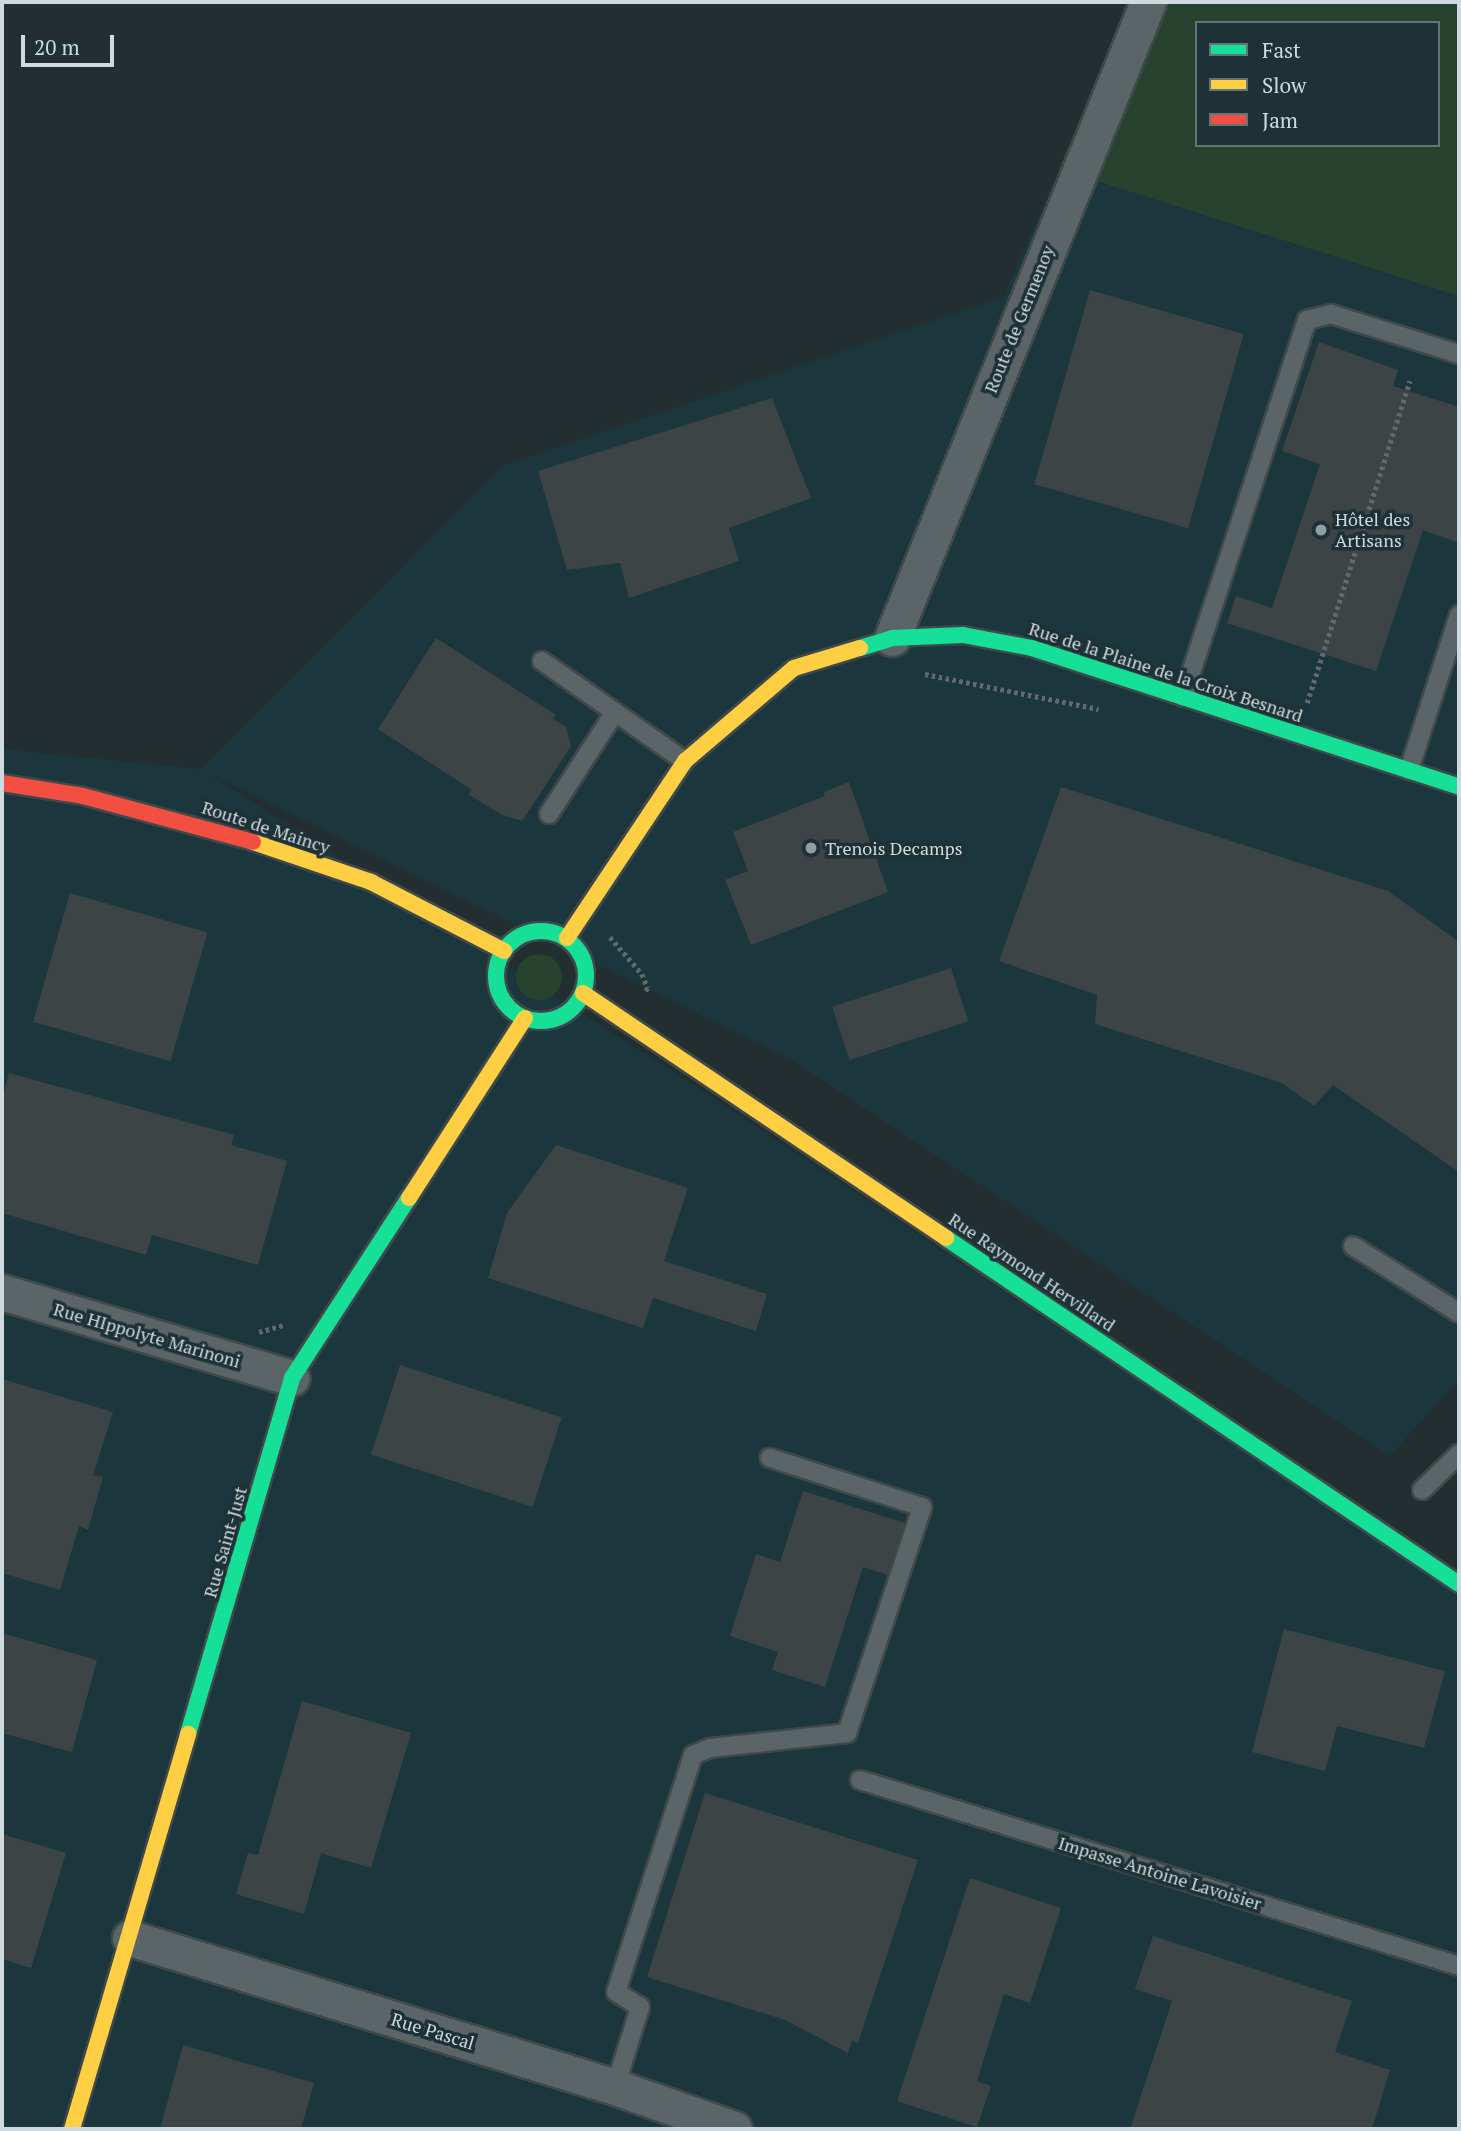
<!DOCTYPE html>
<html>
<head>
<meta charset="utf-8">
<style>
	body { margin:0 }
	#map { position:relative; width:1461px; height:2131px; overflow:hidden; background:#232e30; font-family:"PT Serif",serif }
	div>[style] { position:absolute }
	.built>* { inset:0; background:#1b373d }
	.green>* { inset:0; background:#27422e }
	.round { border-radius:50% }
	.building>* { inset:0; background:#3c4445; transform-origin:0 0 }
	.path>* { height:4.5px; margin-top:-2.25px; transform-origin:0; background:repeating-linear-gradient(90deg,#61696c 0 3.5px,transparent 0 7px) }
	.roads { filter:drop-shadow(2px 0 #3f494a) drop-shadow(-2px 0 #3f494a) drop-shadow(0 2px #3f494a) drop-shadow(0 -2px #3f494a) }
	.lane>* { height:18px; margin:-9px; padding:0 9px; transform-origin:9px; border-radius:9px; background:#5b6466 }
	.street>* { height:35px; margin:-17.5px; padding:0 17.5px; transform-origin:17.5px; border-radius:17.5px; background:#5b6466 }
	.fast>* { height:16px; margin:-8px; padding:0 8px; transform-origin:8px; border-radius:8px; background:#16e098 }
	.fast>.ring { margin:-8px; padding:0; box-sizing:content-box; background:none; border:16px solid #16e098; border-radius:50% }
	.slow>* { height:16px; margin:-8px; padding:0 8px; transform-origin:8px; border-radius:8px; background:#ffcf43 }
	.jam>* { height:16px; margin:-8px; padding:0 8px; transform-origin:8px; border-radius:8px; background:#f24e42 }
	.dots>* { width:19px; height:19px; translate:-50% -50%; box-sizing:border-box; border:4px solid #1d3136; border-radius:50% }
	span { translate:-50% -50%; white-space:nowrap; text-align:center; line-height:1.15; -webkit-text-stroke:7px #1d3136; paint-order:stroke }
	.street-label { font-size:18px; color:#cedadd }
	.poi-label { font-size:18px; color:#cedadd }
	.left { translate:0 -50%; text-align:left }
	.frame { position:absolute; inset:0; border:4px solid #cedadd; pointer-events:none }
	.legend { position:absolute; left:1195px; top:21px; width:245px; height:126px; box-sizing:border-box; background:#1d3136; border:2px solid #647579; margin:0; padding:9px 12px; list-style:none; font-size:21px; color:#cedadd }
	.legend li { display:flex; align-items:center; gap:14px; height:35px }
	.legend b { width:35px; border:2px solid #647579 }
	.scale { position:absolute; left:21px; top:35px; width:93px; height:32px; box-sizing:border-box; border:4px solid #cedadd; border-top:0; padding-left:9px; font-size:21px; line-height:24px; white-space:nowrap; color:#cedadd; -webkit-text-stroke:5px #1d3136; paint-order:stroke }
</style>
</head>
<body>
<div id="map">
	<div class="built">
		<i style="clip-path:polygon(1059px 169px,1459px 296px,1459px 1379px,1390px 1456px,790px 1059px,209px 774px,692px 1084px,1459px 1594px,1459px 2129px,2px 2129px,2px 749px,201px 769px,504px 465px,1003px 297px)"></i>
	</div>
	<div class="green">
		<i style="clip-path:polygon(evenodd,1129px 2px,1459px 2px,1459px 296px,1059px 169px,1129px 2px,1197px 23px,1438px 23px,1438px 145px,1197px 145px,1197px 23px)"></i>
		<i class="round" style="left:516px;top:954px;width:46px;height:46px"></i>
	</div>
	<div class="building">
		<i style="left:1090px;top:290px;width:160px;height:202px;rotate:16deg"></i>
		<i style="clip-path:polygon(1319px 342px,1398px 370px,1393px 386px,1459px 407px,1459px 543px,1423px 530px,1376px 671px,1227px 623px,1236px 596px,1272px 608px,1320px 464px,1282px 451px)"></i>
		<i style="clip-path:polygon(772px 398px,811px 498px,729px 528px,739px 561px,629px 598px,620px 563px,567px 570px,538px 471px)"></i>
		<i style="clip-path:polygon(436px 638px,556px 715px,553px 719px,566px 727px,571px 746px,522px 821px,502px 815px,468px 794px,472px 790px,378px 729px)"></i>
		<i style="clip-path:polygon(849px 782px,888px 892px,751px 945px,725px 880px,748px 871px,733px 832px,825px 796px,824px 792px)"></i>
		<i style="clip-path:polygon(1061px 787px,1388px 891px,1459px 942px,1459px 1172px,1333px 1085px,1314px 1106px,1282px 1083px,1095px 1024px,1097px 995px,999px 961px)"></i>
		<i style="left:70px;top:893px;width:143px;height:134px;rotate:16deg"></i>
		<i style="left:951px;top:968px;width:56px;height:125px;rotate:72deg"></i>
		<i style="clip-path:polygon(9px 1073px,234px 1135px,231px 1145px,287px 1161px,258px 1265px,152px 1235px,146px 1255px,2px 1213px,2px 1099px)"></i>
		<i style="clip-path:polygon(556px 1145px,688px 1188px,664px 1261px,767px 1294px,756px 1331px,653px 1298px,643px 1328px,488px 1278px,507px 1213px)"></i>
		<i style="left:400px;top:1365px;width:170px;height:94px;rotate:18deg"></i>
		<i style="clip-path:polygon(2px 1379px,113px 1412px,93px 1475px,103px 1477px,88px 1530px,79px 1526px,60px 1590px,2px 1573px)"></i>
		<i style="clip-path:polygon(803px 1491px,905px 1523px,888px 1575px,863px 1567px,825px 1687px,772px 1670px,778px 1652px,730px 1636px,756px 1554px,780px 1562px)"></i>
		<i style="clip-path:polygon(1284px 1629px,1445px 1671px,1424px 1748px,1337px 1726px,1325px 1771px,1252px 1752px)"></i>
		<i style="clip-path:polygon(2px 1633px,97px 1660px,72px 1752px,2px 1733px)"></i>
		<i style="clip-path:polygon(302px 1701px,411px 1733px,371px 1868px,321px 1853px,304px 1914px,236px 1894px,248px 1853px,258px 1855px)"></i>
		<i style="clip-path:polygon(705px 1793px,918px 1860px,858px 2043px,852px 2040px,848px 2053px,785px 2020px,647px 1977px)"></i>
		<i style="clip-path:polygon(2px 1834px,66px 1853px,31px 1968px,2px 1959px)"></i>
		<i style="clip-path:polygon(970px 1878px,1061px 1908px,1030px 2003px,1004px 1994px,977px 2081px,991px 2086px,977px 2127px,897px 2101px)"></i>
		<i style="clip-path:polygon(1153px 1936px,1352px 2001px,1335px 2052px,1390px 2070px,1372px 2129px,1130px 2129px,1172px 2001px,1135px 1989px)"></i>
		<i style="clip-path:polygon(183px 2045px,314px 2083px,301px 2129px,160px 2129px)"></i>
	</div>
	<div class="path">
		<i style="left:925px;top:674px;width:177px;rotate:11.4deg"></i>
		<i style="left:1307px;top:703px;width:338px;rotate:-72.3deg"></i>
		<i style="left:610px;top:937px;width:49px;rotate:49.1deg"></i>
		<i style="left:642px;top:974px;width:15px;rotate:67deg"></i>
		<i style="left:648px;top:988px;width:6px;rotate:129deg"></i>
		<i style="left:259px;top:1332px;width:26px;rotate:-16deg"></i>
	</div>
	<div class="roads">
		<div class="lane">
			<i style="left:542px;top:661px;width:174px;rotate:35deg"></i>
			<i style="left:1183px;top:697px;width:397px;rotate:-71.8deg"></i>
			<i style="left:1307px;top:320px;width:25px;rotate:-14deg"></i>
			<i style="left:1331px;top:314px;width:134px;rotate:17.4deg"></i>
			<i style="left:1409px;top:770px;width:163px;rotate:-72.1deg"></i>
			<i style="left:549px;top:814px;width:121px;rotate:-57.1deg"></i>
			<i style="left:1353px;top:1246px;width:125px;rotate:32.3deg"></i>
			<i style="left:1422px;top:1490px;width:52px;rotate:-44.2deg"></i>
			<i style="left:860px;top:1780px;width:627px;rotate:17.25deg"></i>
			<i style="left:615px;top:2087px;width:84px;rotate:-72.6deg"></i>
			<i style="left:640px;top:2007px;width:28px;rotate:-148deg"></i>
			<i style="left:616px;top:1992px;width:249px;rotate:-72deg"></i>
			<i style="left:693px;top:1755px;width:18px;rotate:-22deg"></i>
			<i style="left:710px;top:1748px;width:138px;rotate:-6.2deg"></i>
			<i style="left:847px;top:1733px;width:238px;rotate:-71.6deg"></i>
			<i style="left:922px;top:1507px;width:160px;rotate:-162.1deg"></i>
		</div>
		<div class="street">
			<i style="left:892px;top:638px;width:686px;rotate:-68.07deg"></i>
			<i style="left:2px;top:1292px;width:302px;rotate:16.5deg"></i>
			<i style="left:130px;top:1938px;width:507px;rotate:17.08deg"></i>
			<i style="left:615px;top:2087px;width:126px;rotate:19.4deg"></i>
		</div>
		<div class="fast">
			<i style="left:860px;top:648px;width:34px;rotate:-17deg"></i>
			<i style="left:892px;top:638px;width:71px;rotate:-2.4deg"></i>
			<i style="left:963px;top:635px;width:70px;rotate:10.7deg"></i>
			<i style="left:1032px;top:648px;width:449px;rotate:18deg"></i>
			<i class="ring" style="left:496px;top:931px;width:74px;height:74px"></i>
			<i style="left:946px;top:1238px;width:619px;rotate:34deg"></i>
			<i style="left:188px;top:1734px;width:371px;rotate:-73.7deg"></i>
			<i style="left:292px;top:1378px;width:215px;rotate:-57deg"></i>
		</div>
		<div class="slow">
			<i style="left:253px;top:842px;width:125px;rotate:18.7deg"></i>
			<i style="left:371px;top:882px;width:150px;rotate:27.4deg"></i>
			<i style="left:567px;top:938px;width:213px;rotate:-56.3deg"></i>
			<i style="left:685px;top:761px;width:143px;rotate:-40.5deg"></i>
			<i style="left:794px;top:668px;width:69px;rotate:-16.9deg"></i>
			<i style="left:583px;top:993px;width:438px;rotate:34deg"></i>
			<i style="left:409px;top:1198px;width:214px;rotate:-57.2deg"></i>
			<i style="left:72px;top:2129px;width:412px;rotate:-73.6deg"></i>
		</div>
		<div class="jam">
			<i style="left:2px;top:783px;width:82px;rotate:9.1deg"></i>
			<i style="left:83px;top:796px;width:176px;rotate:15.1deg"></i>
		</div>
	</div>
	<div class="dots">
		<i style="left:1321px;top:530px;background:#929ea0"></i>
		<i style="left:811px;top:848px;background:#929ea0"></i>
	</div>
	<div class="street-label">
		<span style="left:1019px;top:319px;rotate:-68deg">Route de Germenoy</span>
		<span style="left:1166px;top:672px;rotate:18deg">Rue de la Plaine de la Croix Besnard</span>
		<span style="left:266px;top:827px;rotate:18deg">Route de Maincy</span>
		<span style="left:1032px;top:1272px;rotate:34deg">Rue Raymond Hervillard</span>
		<span style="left:147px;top:1335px;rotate:16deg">Rue HIppolyte Marinoni</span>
		<span style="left:225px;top:1542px;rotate:-74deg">Rue Saint-Just</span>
		<span style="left:1160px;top:1873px;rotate:17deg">Impasse Antoine Lavoisier</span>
		<span style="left:433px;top:2031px;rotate:17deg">Rue Pascal</span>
	</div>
	<div class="poi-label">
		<span class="left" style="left:1335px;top:530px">Hôtel des<br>Artisans</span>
		<span class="left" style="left:825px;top:848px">Trenois Decamps</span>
	</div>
	<div class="frame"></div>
	<ul class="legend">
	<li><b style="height:9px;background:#16e098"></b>Fast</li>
	<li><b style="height:9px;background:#ffcf43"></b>Slow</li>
	<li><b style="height:9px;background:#f24e42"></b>Jam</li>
	</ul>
	<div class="scale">20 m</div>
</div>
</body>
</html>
